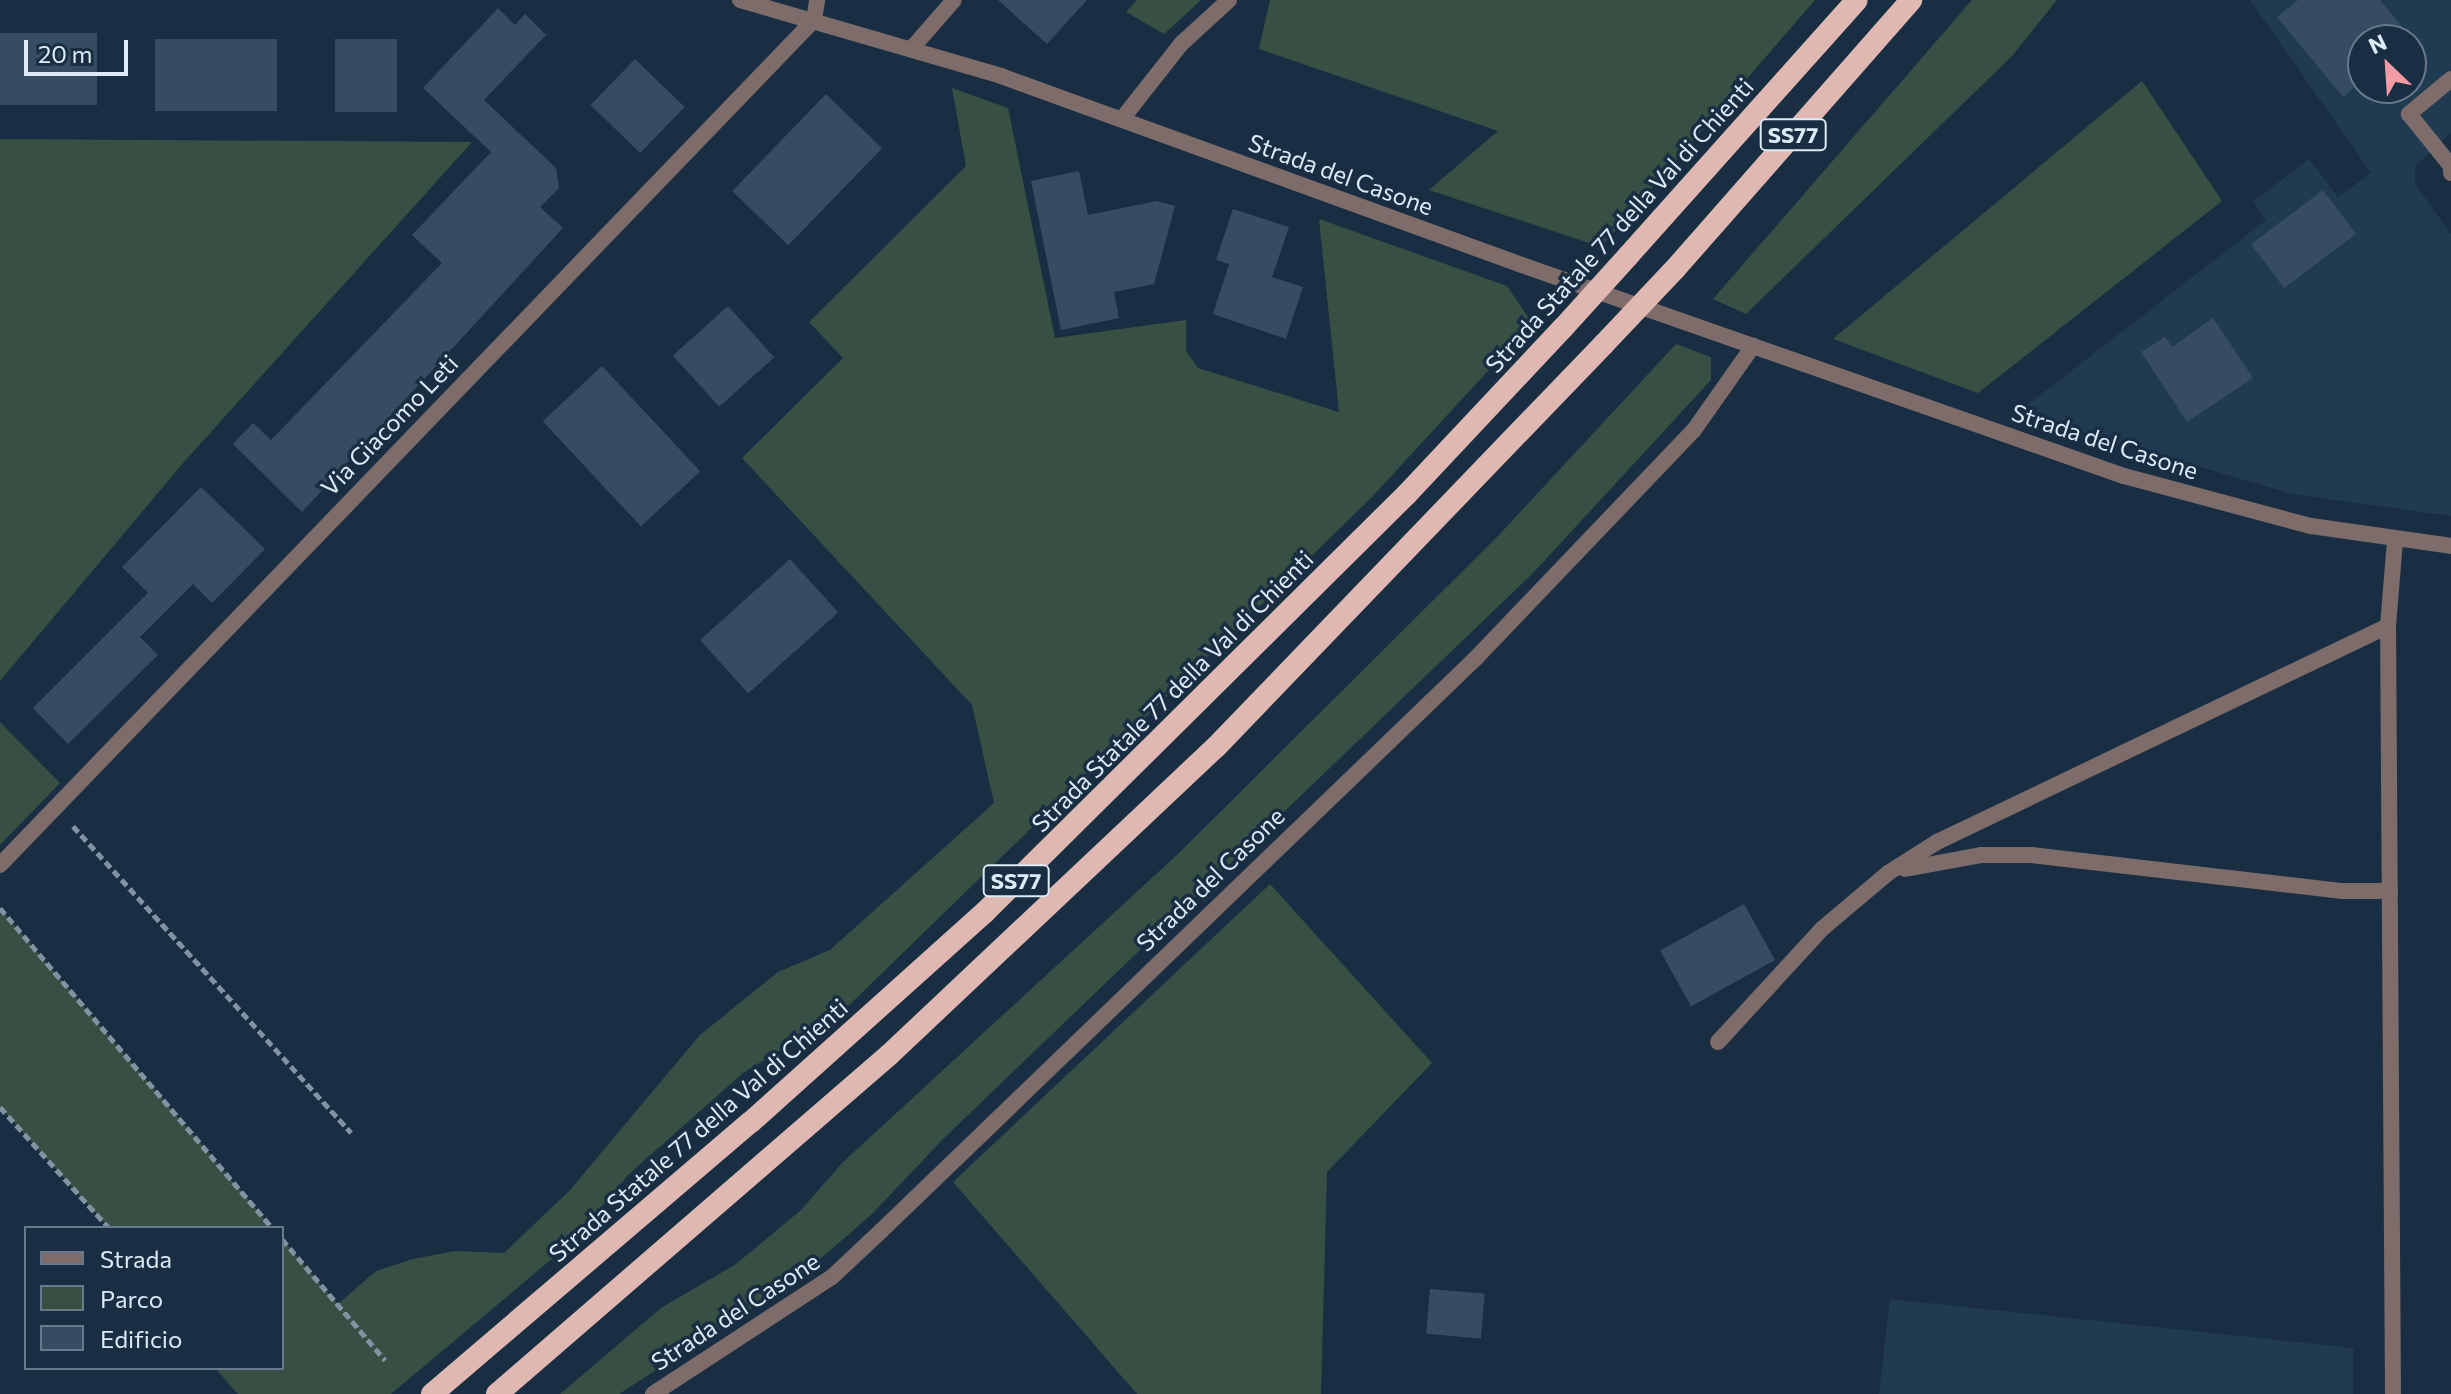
<!DOCTYPE html>
<html>
<head>
<meta charset="utf-8">
<style>
	body { margin:0 }
	#map { position:relative; width:2451px; height:1394px; overflow:hidden; background:#192e42; font-family:Commissioner,sans-serif }
	div>[style] { position:absolute }
	.built>* { inset:0; background:#203a52 }
	.green>* { inset:0; background:#385044 }
	.building>* { inset:0; background:#364c62; transform-origin:0 0 }
	.path>* { height:5px; margin-top:-2.5px; transform-origin:0; background:repeating-linear-gradient(90deg,#8192a2 0 8px,transparent 0 12px) }
	.service>* { height:16px; margin:-8px; padding:0 8px; transform-origin:8px; border-radius:8px; background:#7d6c69 }
	.minor>* { height:16px; margin:-8px; padding:0 8px; transform-origin:8px; border-radius:8px; background:#7d6c69 }
	.tertiary>* { height:16px; margin:-8px; padding:0 8px; transform-origin:8px; border-radius:8px; background:#7d6c69 }
	.trunk>* { height:22px; margin:-11px; padding:0 11px; transform-origin:11px; border-radius:11px; background:#deb8b1 }
	.trunk-bridge>* { height:22px; margin:-11px; padding:0 11px; transform-origin:11px; border-radius:11px; background:#deb8b1 }
	span { translate:-50% -50%; white-space:nowrap; text-align:center; line-height:1.15; -webkit-text-stroke:7px #192e42; paint-order:stroke }
	.shield-label span { padding:2px 6px; background:#192e42; border:2px solid; border-radius:6px; -webkit-text-stroke-width:0 }
	.shield-label { font-size:22px; color:#ddeaf7; font-weight:700 }
	.street-label { font-size:24px; color:#ddeaf7 }
	.legend { position:absolute; left:24px; top:1226px; width:260px; height:144px; box-sizing:border-box; background:#192e42; border:2px solid #67798a; margin:0; padding:10px 14px; list-style:none; font-size:24px; color:#ddeaf7 }
	.legend li { display:flex; align-items:center; gap:16px; height:40px }
	.legend b { width:40px; border:2px solid #67798a }
	.north { position:absolute; left:2347px; top:24px; width:80px; height:80px; box-sizing:border-box; background:#192e42; border:2px solid #67798a; border-radius:50%; rotate:335deg; font-size:22px; font-weight:700; line-height:32px; text-align:center; color:#ddeaf7 }
	.north::after { content:''; display:block; margin:auto; width:28px; height:36px; background:#f49aa4; clip-path:polygon(50% 0,100% 100%,50% 72%,0 100%) }
	.scale { position:absolute; left:24px; top:40px; width:104px; height:36px; box-sizing:border-box; border:4px solid #ddeaf7; border-top:0; padding-left:10px; font-size:24px; line-height:28px; white-space:nowrap; color:#ddeaf7; -webkit-text-stroke:6px #192e42; paint-order:stroke }
</style>
</head>
<body>
<div id="map">
	<div class="built">
		<i style="clip-path:polygon(evenodd,2250px 0,2451px 0,2451px 133px,2415px 166px,2415px 184px,2451px 234px,2451px 516px,2292px 494px,2033px 418px,2027px 405px,2266px 220px,2253px 202px,2309px 159px,2338px 197px,2371px 173px,2250px 0,2363px 40px,2411px 40px,2411px 88px,2363px 88px,2363px 40px)"></i>
		<i style="clip-path:polygon(1890px 1299px,2353px 1348px,2353px 1394px,1879px 1394px)"></i>
	</div>
	<div class="green">
		<i style="clip-path:polygon(1137px 0,1201px 0,1164px 34px,1126px 12px)"></i>
		<i style="clip-path:polygon(1270px 0,1815px 0,1601px 247px,1429px 190px,1498px 131px,1259px 49px)"></i>
		<i style="clip-path:polygon(1972px 0,2057px 0,2012px 56px,1746px 314px,1713px 299px)"></i>
		<i style="clip-path:polygon(2142px 81px,2222px 201px,1978px 393px,1833px 339px)"></i>
		<i style="clip-path:polygon(952px 88px,1008px 108px,1055px 338px,1186px 320px,1186px 351px,1198px 368px,1339px 412px,1319px 219px,1507px 286px,1532px 323px,1371px 498px,840px 1014px,743px 1073px,629px 1174px,573px 1241px,391px 1394px,238px 1394px,215px 1368px,282px 1368px,282px 1239px,338px 1304px,376px 1271px,413px 1259px,455px 1251px,504px 1253px,570px 1190px,700px 1035px,778px 972px,830px 950px,994px 803px,972px 705px,742px 458px,843px 358px,809px 322px,966px 166px)"></i>
		<i style="clip-path:polygon(0 139px,472px 142px,183px 463px,0 681px)"></i>
		<i style="clip-path:polygon(1676px 344px,1711px 357px,1711px 380px,1533px 573px,943px 1139px,872px 1214px,797px 1279px,619px 1394px,560px 1394px,661px 1308px,736px 1264px,801px 1210px,842px 1163px,1178px 854px,1498px 536px)"></i>
		<i style="clip-path:polygon(0 722px,60px 783px,0 845px)"></i>
		<i style="clip-path:polygon(1270px 884px,1432px 1063px,1327px 1172px,1321px 1394px,1137px 1394px,953px 1182px)"></i>
		<i style="clip-path:polygon(0 908px,248px 1199px,272px 1228px,109px 1228px,0 1107px)"></i>
	</div>
	<div class="building">
		<i style="clip-path:polygon(998px 0,1087px 0,1047px 44px)"></i>
		<i style="clip-path:polygon(2298px 0,2380px 0,2413px 40px,2363px 40px,2363px 80px,2343px 97px,2277px 17px)"></i>
		<i style="clip-path:polygon(498px 8px,515px 25px,525px 14px,546px 35px,484px 100px,556px 168px,559px 188px,540px 207px,563px 228px,302px 512px,233px 444px,253px 423px,271px 440px,442px 263px,412px 235px,491px 152px,423px 88px)"></i>
		<i style="left:0;top:33px;width:97px;height:72px"></i>
		<i style="left:277px;top:39px;width:72px;height:122px;rotate:90deg"></i>
		<i style="left:335px;top:39px;width:62px;height:73px"></i>
		<i style="left:635px;top:59px;width:69px;height:64px;rotate:44deg"></i>
		<i style="left:826px;top:94px;width:78px;height:135px;rotate:44deg"></i>
		<i style="clip-path:polygon(1079px 171px,1088px 215px,1157px 201px,1175px 206px,1154px 284px,1114px 292px,1119px 318px,1061px 330px,1031px 181px)"></i>
		<i style="left:2323px;top:190px;width:55px;height:90px;rotate:53deg"></i>
		<i style="clip-path:polygon(1233px 209px,1289px 227px,1272px 277px,1303px 287px,1286px 339px,1213px 314px,1229px 264px,1216px 260px)"></i>
		<i style="left:728px;top:306px;width:69px;height:74px;rotate:48deg"></i>
		<i style="clip-path:polygon(2213px 318px,2253px 378px,2187px 422px,2141px 352px,2165px 337px,2172px 347px)"></i>
		<i style="left:602px;top:366px;width:144px;height:81px;rotate:47deg"></i>
		<i style="clip-path:polygon(201px 487px,265px 549px,212px 603px,193px 584px,140px 637px,158px 655px,68px 744px,33px 708px,148px 593px,122px 567px)"></i>
		<i style="left:790px;top:559px;width:72px;height:121px;rotate:48deg"></i>
		<i style="left:1744px;top:904px;width:64px;height:96px;rotate:61deg"></i>
		<i style="left:1430px;top:1289px;width:55px;height:45px;rotate:5deg"></i>
	</div>
	<div class="path">
		<i style="left:73px;top:826px;width:414px;rotate:47.8deg"></i>
		<i style="left:0;top:908px;width:420px;rotate:49.6deg"></i>
		<i style="left:0;top:1107px;width:163px;rotate:48deg"></i>
		<i style="left:282px;top:1239px;width:159px;rotate:49.6deg"></i>
	</div>
	<div class="service">
		<i style="left:2451px;top:79px;width:55px;rotate:140.2deg"></i>
		<i style="left:2409px;top:114px;width:67px;rotate:51.1deg"></i>
		<i style="left:1905px;top:869px;width:77px;rotate:-10.4deg"></i>
		<i style="left:1981px;top:855px;width:50px"></i>
		<i style="left:2031px;top:855px;width:314px;rotate:6.6deg"></i>
		<i style="left:2343px;top:891px;width:47px"></i>
		<i style="left:1718px;top:1042px;width:155px;rotate:-47.4deg"></i>
		<i style="left:1823px;top:928px;width:85px;rotate:-40.2deg"></i>
		<i style="left:1888px;top:873px;width:58px;rotate:-32.3deg"></i>
		<i style="left:1937px;top:842px;width:500px;rotate:-25.59deg"></i>
		<i style="left:2393px;top:1394px;width:768px;rotate:-90.37deg"></i>
		<i style="left:2388px;top:626px;width:85px;rotate:-85.3deg"></i>
	</div>
	<div class="minor">
		<i style="left:913px;top:47px;width:62px;rotate:-48.9deg"></i>
		<i style="left:1122px;top:119px;width:95px;rotate:-51.8deg"></i>
		<i style="left:1181px;top:44px;width:65px;rotate:-42.5deg"></i>
		<i style="left:2451px;top:166px;width:7px;rotate:90deg"></i>
		<i style="left:0;top:865px;width:1173px;rotate:-46.07deg"></i>
		<i style="left:814px;top:20px;width:20px;rotate:-81deg"></i>
		<i style="left:653px;top:1394px;width:214px;rotate:-33.2deg"></i>
		<i style="left:832px;top:1277px;width:67px;rotate:-43.2deg"></i>
		<i style="left:881px;top:1231px;width:826px;rotate:-43.92deg"></i>
		<i style="left:1476px;top:658px;width:315px;rotate:-46.3deg"></i>
		<i style="left:1694px;top:430px;width:103px;rotate:-54.9deg"></i>
	</div>
	<div class="tertiary">
		<i style="left:740px;top:0;width:272px;rotate:16.2deg"></i>
		<i style="left:1001px;top:76px;width:554px;rotate:19.94deg"></i>
		<i style="left:1522px;top:265px;width:638px;rotate:19.32deg"></i>
		<i style="left:2124px;top:476px;width:194px;rotate:15deg"></i>
		<i style="left:2311px;top:526px;width:141px;rotate:8.1deg"></i>
	</div>
	<div class="trunk">
		<i style="left:1628px;top:256px;width:343px;rotate:-48.2deg"></i>
		<i style="left:1675px;top:269px;width:358px;rotate:-48.7deg"></i>
		<i style="left:432px;top:1394px;width:419px;rotate:-40.5deg"></i>
		<i style="left:751px;top:1122px;width:314px;rotate:-41.9deg"></i>
		<i style="left:985px;top:912px;width:594px;rotate:-44.73deg"></i>
		<i style="left:1407px;top:494px;width:228px;rotate:-46.8deg"></i>
		<i style="left:497px;top:1394px;width:518px;rotate:-40.85deg"></i>
		<i style="left:889px;top:1055px;width:449px;rotate:-43.3deg"></i>
		<i style="left:1216px;top:747px;width:559px;rotate:-46.09deg"></i>
	</div>
	<div class="trunk-bridge">
		<i style="left:1563px;top:328px;width:97px;rotate:-47.9deg"></i>
		<i style="left:1604px;top:344px;width:103px;rotate:-46.6deg"></i>
	</div>
	<div class="shield-label">
		<span style="left:1793px;top:135px">SS77</span>
		<span style="left:1016px;top:881px">SS77</span>
	</div>
	<div class="street-label">
		<span style="left:1341px;top:174px;rotate:20deg">Strada del Casone</span>
		<span style="left:1619px;top:225px;rotate:-48deg">Strada Statale 77 della Val di Chienti</span>
		<span style="left:389px;top:425px;rotate:-46deg">Via Giacomo Leti</span>
		<span style="left:2105px;top:441px;rotate:18deg">Strada del Casone</span>
		<span style="left:1172px;top:691px;rotate:-45deg">Strada Statale 77 della Val di Chienti</span>
		<span style="left:1210px;top:879px;rotate:-44deg">Strada del Casone</span>
		<span style="left:698px;top:1130px;rotate:-41deg">Strada Statale 77 della Val di Chienti</span>
		<span style="left:735px;top:1311px;rotate:-33deg">Strada del Casone</span>
	</div>
	<ul class="legend">
	<li><b style="height:10px;background:#7d6c69"></b>Strada</li>
	<li><b style="height:22px;background:#385044"></b>Parco</li>
	<li><b style="height:22px;background:#364c62"></b>Edificio</li>
	</ul>
	<div class="north">N</div>
	<div class="scale">20 m</div>
</div>
</body>
</html>
